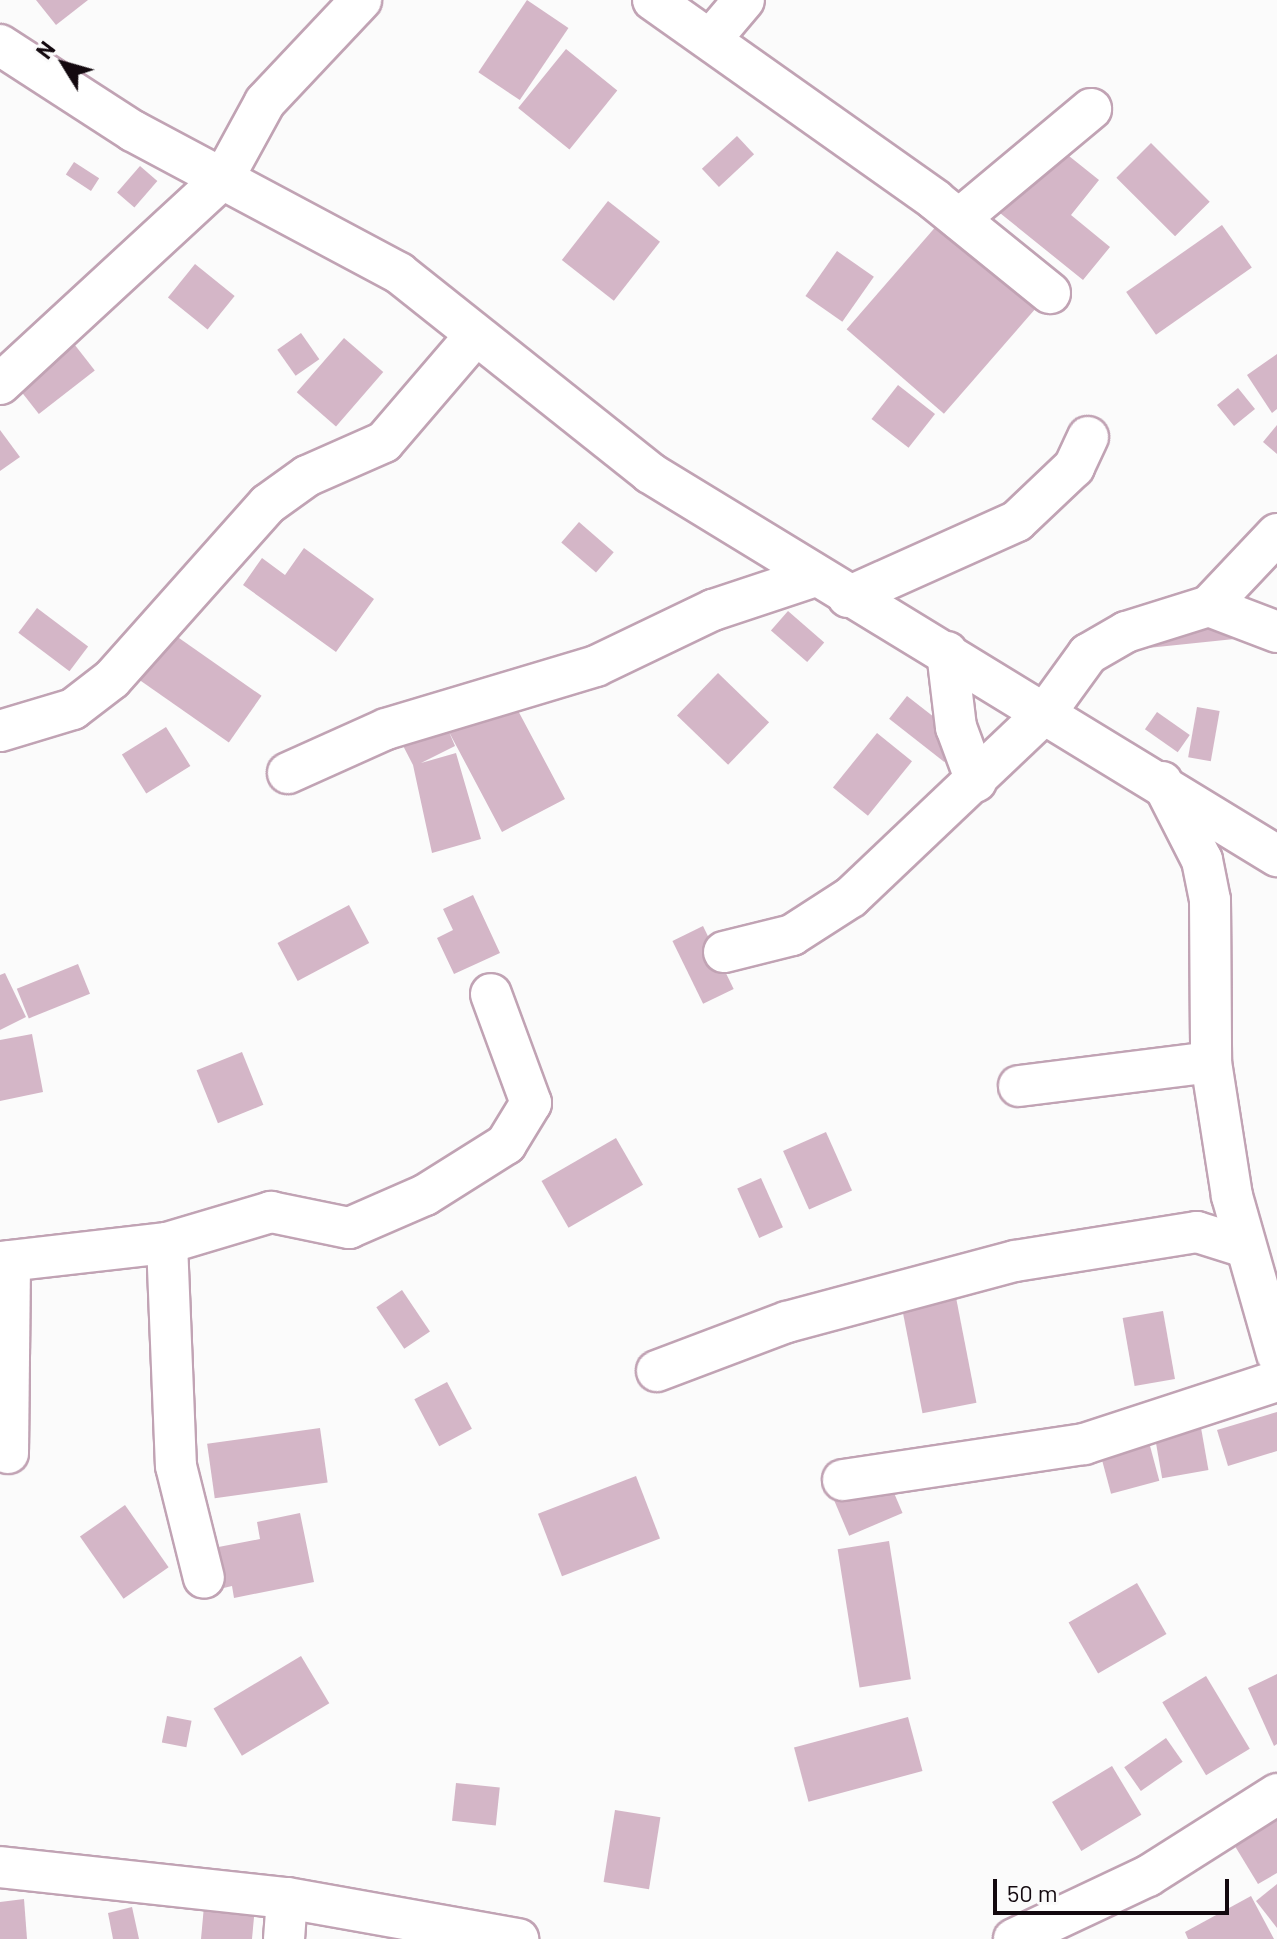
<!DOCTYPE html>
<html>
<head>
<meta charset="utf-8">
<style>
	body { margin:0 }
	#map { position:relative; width:1277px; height:1939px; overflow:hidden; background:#fbfbfb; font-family:Barlow,sans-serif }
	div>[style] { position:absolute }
	.building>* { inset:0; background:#d4b6c7; transform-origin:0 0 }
	.roads { filter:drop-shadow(2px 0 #c1a3b4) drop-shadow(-2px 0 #c1a3b4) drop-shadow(0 2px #c1a3b4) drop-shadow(0 -2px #c1a3b4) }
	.minor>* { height:40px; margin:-20px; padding:0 20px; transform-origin:20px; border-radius:20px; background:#fff }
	span { translate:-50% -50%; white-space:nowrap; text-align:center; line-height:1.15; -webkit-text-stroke:6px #fbfbfb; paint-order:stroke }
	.north { position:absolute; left:24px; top:24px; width:80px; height:80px; -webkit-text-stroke:6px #fbfbfb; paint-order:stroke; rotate:307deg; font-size:22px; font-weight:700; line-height:32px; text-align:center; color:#13090f }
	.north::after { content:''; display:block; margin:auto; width:28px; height:36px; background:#13090f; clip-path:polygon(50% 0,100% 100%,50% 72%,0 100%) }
	.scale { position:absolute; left:993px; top:1879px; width:236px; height:36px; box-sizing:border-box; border:4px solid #13090f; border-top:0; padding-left:10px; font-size:24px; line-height:28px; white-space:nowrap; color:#13090f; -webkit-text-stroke:6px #fbfbfb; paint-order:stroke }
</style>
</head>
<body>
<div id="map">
	<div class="building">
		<i style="clip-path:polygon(36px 0,88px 0,56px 25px)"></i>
		<i style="left:527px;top:0;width:50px;height:87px;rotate:34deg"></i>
		<i style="left:566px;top:49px;width:66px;height:76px;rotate:39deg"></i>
		<i style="clip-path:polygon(1039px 132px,1099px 180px,1071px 215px,1110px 247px,1083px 280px,985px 201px)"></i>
		<i style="left:737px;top:136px;width:25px;height:48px;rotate:47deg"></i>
		<i style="left:1151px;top:143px;width:83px;height:49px;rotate:45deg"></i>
		<i style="left:74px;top:162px;width:30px;height:15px;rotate:33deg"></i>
		<i style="left:140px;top:166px;width:23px;height:35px;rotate:41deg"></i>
		<i style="left:608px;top:201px;width:66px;height:75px;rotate:38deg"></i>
		<i style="left:945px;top:216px;width:129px;height:150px;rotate:41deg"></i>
		<i style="left:1222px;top:225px;width:52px;height:117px;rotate:55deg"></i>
		<i style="left:837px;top:251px;width:45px;height:55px;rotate:35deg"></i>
		<i style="left:195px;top:264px;width:51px;height:43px;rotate:39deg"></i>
		<i style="left:64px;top:331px;width:50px;height:71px;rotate:52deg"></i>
		<i style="left:301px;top:333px;width:32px;height:29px;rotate:55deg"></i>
		<i style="left:344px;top:338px;width:52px;height:72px;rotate:41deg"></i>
		<i style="clip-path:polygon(1277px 354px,1277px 409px,1272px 413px,1247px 375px)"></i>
		<i style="left:898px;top:385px;width:47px;height:43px;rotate:38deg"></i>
		<i style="left:1238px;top:388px;width:27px;height:27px;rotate:51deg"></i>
		<i style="clip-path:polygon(1277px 425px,1277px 454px,1263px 442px)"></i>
		<i style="clip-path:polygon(0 430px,20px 457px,0 471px)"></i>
		<i style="left:579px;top:522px;width:46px;height:27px;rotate:41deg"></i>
		<i style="clip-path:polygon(304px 548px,374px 599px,336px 652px,243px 585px,262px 558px,285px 575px)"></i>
		<i style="clip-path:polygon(1241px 601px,1244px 638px,1138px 649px)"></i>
		<i style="left:37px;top:608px;width:64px;height:31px;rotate:37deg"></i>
		<i style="left:788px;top:611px;width:48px;height:26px;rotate:41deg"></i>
		<i style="left:169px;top:631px;width:113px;height:57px;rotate:35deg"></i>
		<i style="left:718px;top:673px;width:71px;height:59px;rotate:44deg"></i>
		<i style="clip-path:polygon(505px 686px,565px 799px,502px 832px,449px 732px,455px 746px,421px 763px,456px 753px,481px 839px,432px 853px,413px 765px,397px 734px)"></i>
		<i style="left:907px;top:696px;width:70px;height:29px;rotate:38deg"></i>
		<i style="left:1197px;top:707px;width:23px;height:51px;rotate:10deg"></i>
		<i style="left:1157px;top:712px;width:40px;height:21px;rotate:35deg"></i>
		<i style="left:166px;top:727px;width:46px;height:52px;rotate:58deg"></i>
		<i style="left:877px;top:733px;width:45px;height:70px;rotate:39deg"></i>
		<i style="clip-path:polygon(473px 895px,500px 953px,454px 974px,437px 938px,453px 930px,443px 909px)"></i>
		<i style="left:349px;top:905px;width:43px;height:81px;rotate:62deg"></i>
		<i style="left:703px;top:926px;width:70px;height:34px;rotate:64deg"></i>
		<i style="left:78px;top:964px;width:32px;height:66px;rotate:68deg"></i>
		<i style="clip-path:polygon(5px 973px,26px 1017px,0 1030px,0 975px)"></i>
		<i style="clip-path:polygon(32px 1034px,43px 1092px,0 1101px,0 1040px)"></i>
		<i style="left:242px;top:1052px;width:57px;height:49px;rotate:68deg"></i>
		<i style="left:826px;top:1132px;width:64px;height:47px;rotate:66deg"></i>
		<i style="left:616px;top:1138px;width:54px;height:86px;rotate:60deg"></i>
		<i style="left:761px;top:1178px;width:54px;height:26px;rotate:66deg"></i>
		<i style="left:953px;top:1282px;width:123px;height:55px;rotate:79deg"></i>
		<i style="left:402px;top:1290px;width:50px;height:31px;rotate:56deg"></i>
		<i style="left:1163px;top:1311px;width:69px;height:41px;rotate:80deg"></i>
		<i style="left:447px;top:1382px;width:53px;height:37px;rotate:62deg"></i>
		<i style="left:1197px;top:1405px;width:66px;height:47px;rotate:80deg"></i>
		<i style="clip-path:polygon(1277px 1412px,1277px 1451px,1228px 1466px,1217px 1430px)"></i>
		<i style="left:1142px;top:1416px;width:67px;height:50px;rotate:75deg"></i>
		<i style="left:320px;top:1428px;width:55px;height:114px;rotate:82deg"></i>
		<i style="left:883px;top:1467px;width:50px;height:58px;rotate:67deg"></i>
		<i style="left:636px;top:1476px;width:67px;height:105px;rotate:69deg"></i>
		<i style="left:125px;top:1505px;width:76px;height:55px;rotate:55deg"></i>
		<i style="clip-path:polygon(300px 1513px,314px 1582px,234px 1598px,232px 1586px,211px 1591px,203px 1550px,260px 1539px,257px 1522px)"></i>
		<i style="left:889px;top:1541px;width:140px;height:52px;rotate:81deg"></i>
		<i style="left:1137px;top:1583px;width:59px;height:79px;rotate:60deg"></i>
		<i style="left:301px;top:1656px;width:55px;height:102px;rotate:59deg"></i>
		<i style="clip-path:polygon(1277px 1674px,1277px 1744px,1274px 1746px,1248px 1688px)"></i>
		<i style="left:1206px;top:1676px;width:85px;height:51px;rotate:59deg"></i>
		<i style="left:167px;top:1716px;width:25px;height:27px;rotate:11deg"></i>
		<i style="left:908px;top:1717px;width:56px;height:118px;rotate:75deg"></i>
		<i style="left:1166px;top:1738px;width:29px;height:51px;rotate:55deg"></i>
		<i style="left:1112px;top:1766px;width:57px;height:70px;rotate:59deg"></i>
		<i style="left:456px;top:1783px;width:44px;height:38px;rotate:6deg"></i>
		<i style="clip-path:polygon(1277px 1808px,1277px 1873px,1258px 1884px,1230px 1838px)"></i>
		<i style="left:615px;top:1810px;width:46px;height:73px;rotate:9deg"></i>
		<i style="clip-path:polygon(206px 1884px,255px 1906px,252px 1939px,201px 1939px)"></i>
		<i style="clip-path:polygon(1277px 1884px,1277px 1928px,1256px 1901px)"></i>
		<i style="clip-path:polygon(1251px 1896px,1274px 1939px,1188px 1939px,1185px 1932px)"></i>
		<i style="clip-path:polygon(24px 1899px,27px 1939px,0 1939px,0 1902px)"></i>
		<i style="clip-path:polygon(132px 1907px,139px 1939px,113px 1939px,108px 1913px)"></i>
	</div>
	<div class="roads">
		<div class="minor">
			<i style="left:653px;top:0;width:346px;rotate:35.3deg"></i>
			<i style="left:935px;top:200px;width:148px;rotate:39deg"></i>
			<i style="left:711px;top:39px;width:51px;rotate:-49.8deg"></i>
			<i style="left:0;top:45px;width:158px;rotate:32.9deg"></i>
			<i style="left:133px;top:131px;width:302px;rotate:28.1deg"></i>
			<i style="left:399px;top:273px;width:321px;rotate:38.5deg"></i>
			<i style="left:650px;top:473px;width:735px;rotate:31.42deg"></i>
			<i style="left:959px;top:219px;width:172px;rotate:-39.8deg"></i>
			<i style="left:0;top:384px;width:305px;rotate:-42.7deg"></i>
			<i style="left:224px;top:177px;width:85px;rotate:-61.3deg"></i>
			<i style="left:265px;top:102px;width:140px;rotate:-46.7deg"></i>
			<i style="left:848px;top:597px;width:185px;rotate:-24.2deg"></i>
			<i style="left:1017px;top:521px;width:79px;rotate:-43.5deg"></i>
			<i style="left:1074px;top:467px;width:33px;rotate:-65deg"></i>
			<i style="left:1209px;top:606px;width:99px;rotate:-46.6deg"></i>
			<i style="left:947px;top:652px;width:76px;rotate:83.2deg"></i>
			<i style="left:956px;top:727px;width:58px;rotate:69.7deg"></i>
			<i style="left:0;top:731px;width:76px;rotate:-16.8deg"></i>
			<i style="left:73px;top:709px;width:49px;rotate:-37.6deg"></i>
			<i style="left:112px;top:679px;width:234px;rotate:-48.3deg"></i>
			<i style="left:268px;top:504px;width:48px;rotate:-35.7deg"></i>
			<i style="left:307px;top:476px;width:84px;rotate:-23.8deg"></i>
			<i style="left:384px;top:442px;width:140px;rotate:-49.4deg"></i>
			<i style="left:288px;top:773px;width:107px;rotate:-24.2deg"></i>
			<i style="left:386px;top:729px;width:219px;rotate:-16.7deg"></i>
			<i style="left:596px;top:666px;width:130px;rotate:-25.6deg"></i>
			<i style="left:713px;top:610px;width:104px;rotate:-18.4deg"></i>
			<i style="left:1162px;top:782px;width:88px;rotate:62.9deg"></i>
			<i style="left:1202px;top:860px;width:41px;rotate:78.7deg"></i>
			<i style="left:1210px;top:900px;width:162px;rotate:89.6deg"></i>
			<i style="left:1211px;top:1062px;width:136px;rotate:81.1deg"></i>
			<i style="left:1232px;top:1196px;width:164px;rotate:74.1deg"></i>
			<i style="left:724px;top:952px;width:70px;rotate:-14deg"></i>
			<i style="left:792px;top:935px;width:70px;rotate:-32.8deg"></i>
			<i style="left:851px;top:897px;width:269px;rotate:-43.5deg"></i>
			<i style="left:1046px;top:712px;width:72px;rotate:-54.1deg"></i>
			<i style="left:1088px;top:654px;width:44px;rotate:-30.1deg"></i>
			<i style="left:1126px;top:632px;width:87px;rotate:-17.4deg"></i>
			<i style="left:1209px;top:606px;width:73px;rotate:20.9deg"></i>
			<i style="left:1019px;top:1086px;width:193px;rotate:-7.1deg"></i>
			<i style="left:167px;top:1243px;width:223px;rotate:87.7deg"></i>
			<i style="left:176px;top:1466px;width:115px;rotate:76deg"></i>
			<i style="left:0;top:1262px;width:168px;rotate:-6.5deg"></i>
			<i style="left:167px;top:1243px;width:109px;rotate:-16.6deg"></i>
			<i style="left:271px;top:1212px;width:80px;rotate:11.6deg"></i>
			<i style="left:349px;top:1228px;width:83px;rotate:-23.5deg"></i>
			<i style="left:425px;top:1195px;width:96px;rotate:-32.2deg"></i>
			<i style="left:506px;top:1144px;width:48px;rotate:-58.6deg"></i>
			<i style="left:531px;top:1103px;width:116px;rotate:-110.2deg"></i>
			<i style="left:657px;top:1371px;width:139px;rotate:-20.7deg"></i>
			<i style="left:787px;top:1322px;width:236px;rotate:-15deg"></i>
			<i style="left:1015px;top:1261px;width:184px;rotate:-9.1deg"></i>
			<i style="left:1197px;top:1232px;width:50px;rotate:17.4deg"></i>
			<i style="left:8px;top:1453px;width:192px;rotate:-89.4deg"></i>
			<i style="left:843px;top:1480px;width:244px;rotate:-8.5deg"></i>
			<i style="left:1084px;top:1444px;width:203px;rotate:-18.1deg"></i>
			<i style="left:0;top:1867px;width:289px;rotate:6.2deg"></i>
			<i style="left:287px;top:1898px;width:235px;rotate:10.1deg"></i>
			<i style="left:284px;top:1939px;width:41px;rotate:-85.8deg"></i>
			<i style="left:1014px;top:1939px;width:148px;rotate:-25.2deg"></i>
			<i style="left:1148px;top:1876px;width:153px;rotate:-32.4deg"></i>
		</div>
	</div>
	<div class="north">N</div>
	<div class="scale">50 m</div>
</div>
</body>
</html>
